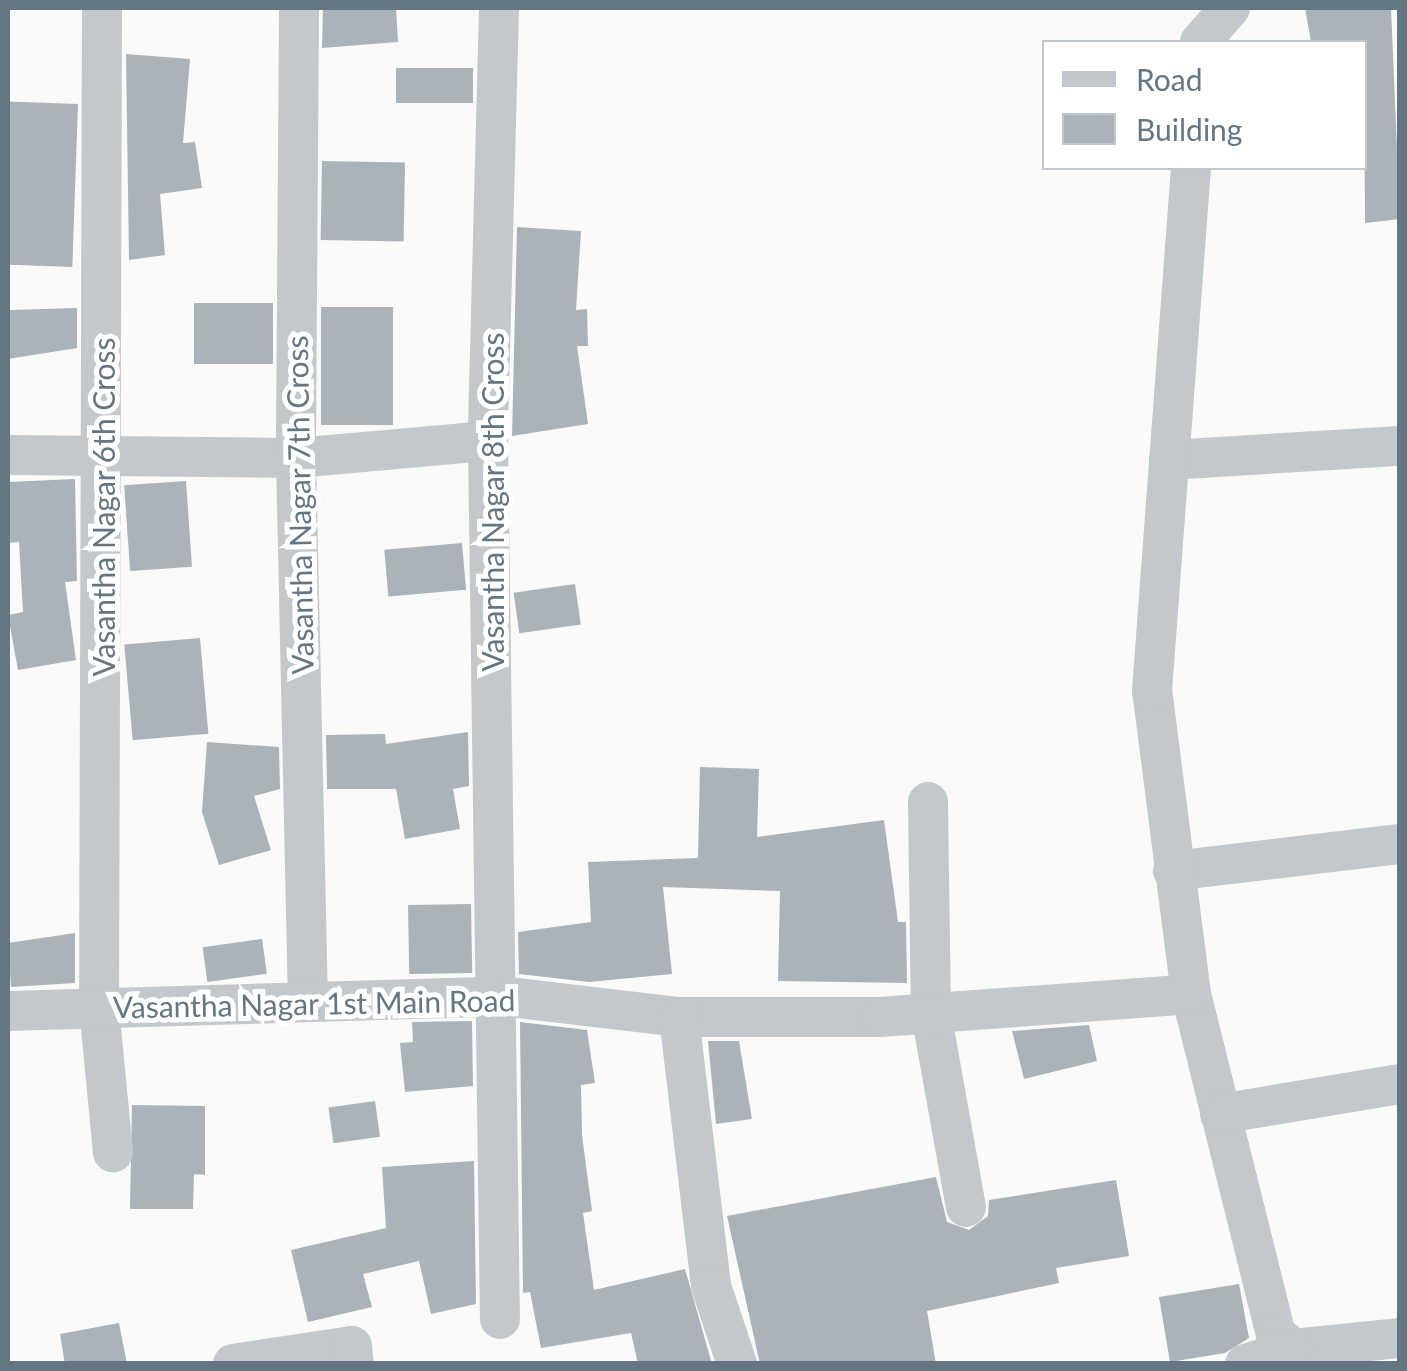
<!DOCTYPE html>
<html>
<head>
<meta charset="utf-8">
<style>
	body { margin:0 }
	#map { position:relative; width:1407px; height:1371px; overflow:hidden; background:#fafaf8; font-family:Lato,sans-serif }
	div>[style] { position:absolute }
	.building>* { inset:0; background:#aab3b9; transform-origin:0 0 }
	.minor>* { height:40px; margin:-20px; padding:0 20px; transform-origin:20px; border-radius:20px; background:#c3c8cc }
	span { translate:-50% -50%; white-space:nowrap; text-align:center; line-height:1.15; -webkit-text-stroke:10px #fff; paint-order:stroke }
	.street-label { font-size:30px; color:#657683 }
	.frame { position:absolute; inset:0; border:10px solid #657683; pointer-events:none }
	.legend { position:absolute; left:1042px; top:40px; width:325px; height:130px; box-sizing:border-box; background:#fff; border:2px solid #c1c8cd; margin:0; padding:12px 18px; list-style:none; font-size:30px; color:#657683 }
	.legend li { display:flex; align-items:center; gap:20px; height:50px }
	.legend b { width:50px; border:2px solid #c1c8cd }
</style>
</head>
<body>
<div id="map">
	<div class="building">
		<i style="clip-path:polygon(323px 8px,396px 8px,398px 42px,322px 48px)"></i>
		<i style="clip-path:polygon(1305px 8px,1391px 8px,1400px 219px,1365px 223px,1364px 42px,1311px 42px)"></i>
		<i style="clip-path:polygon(126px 54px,190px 59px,183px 143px,195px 142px,202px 188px,160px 194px,165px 255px,129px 260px)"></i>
		<i style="left:473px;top:68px;width:35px;height:77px;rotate:90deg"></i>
		<i style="left:78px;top:104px;width:163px;height:70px;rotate:92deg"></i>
		<i style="left:322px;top:161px;width:83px;height:79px;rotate:1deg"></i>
		<i style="clip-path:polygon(517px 227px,581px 231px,576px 310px,587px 309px,588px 346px,577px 346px,588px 424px,512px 436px)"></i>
		<i style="left:273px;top:303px;width:61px;height:79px;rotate:90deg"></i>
		<i style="left:393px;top:307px;width:118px;height:72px;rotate:90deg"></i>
		<i style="clip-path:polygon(77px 308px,77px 348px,8px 359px,8px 310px)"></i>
		<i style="clip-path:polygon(75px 479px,77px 581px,65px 582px,76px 660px,18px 670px,8px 615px,23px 612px,19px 542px,8px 543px,8px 482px)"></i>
		<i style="left:186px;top:481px;width:86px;height:62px;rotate:86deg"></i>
		<i style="left:462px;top:543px;width:47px;height:78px;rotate:85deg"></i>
		<i style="left:575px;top:584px;width:41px;height:62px;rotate:82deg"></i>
		<i style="left:200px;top:638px;width:96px;height:76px;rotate:85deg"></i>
		<i style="clip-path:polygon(468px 732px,469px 786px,453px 789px,460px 829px,405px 839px,396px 789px,327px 789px,326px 735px,385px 734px,386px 744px)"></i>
		<i style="clip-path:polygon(207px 742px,279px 747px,280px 789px,254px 796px,271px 850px,219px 865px,202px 812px)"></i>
		<i style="clip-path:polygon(700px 767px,759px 769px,757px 837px,884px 820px,898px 922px,906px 922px,907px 983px,778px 981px,780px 891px,663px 887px,672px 974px,589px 982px,519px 974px,518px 932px,591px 922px,588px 862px,698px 858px)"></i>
		<i style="left:471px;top:904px;width:69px;height:63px;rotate:89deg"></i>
		<i style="clip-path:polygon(75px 933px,75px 983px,11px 987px,8px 943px)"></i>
		<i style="left:262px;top:939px;width:35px;height:60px;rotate:82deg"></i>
		<i style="clip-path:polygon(472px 1021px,473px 1086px,405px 1092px,400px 1043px,413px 1042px,412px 1022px)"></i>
		<i style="clip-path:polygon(520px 1022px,587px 1030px,595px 1083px,581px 1085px,582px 1135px,592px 1211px,583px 1213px,594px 1290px,685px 1269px,712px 1364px,638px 1364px,631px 1333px,541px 1348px,530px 1292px,523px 1293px)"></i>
		<i style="clip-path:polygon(1089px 1025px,1097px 1061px,1024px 1079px,1012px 1031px)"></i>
		<i style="clip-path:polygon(708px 1041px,739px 1041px,752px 1119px,716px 1124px)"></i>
		<i style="left:375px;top:1101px;width:36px;height:47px;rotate:82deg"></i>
		<i style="clip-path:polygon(132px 1105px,205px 1106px,205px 1175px,194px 1174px,193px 1209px,130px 1209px)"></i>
		<i style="clip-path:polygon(474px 1161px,476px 1304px,431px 1314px,419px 1261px,363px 1274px,372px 1307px,308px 1322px,291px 1250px,386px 1228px,382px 1167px)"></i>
		<i style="clip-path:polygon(936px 1177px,947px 1222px,969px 1230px,988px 1216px,989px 1200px,1116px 1180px,1129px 1256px,1056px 1268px,1059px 1283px,927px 1311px,936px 1364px,760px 1364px,727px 1216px)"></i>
		<i style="clip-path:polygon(1239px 1284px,1249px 1338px,1225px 1353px,1170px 1362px,1159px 1297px)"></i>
		<i style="clip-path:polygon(119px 1323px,127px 1364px,65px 1364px,60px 1334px)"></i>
	</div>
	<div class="minor">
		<i style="left:102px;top:8px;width:999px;rotate:90.17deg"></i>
		<i style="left:99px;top:1007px;width:146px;rotate:84.5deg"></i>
		<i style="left:299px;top:8px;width:450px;rotate:90.4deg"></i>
		<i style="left:296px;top:458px;width:544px;rotate:88.74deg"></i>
		<i style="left:499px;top:8px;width:433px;rotate:91.5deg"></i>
		<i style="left:488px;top:441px;width:878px;rotate:89.22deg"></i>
		<i style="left:1200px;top:42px;width:45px;rotate:-48.6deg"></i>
		<i style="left:8px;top:455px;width:288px;rotate:0.6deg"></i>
		<i style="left:296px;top:458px;width:193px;rotate:-5.1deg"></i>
		<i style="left:1169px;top:460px;width:231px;rotate:-3.5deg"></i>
		<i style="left:928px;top:802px;width:211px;rotate:89.2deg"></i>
		<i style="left:931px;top:1013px;width:197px;rotate:79.8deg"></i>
		<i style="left:1173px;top:871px;width:229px;rotate:-6.8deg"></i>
		<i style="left:1191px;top:994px;width:350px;rotate:76deg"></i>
		<i style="left:1276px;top:1334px;width:23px;rotate:41deg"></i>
		<i style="left:1293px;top:1349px;width:108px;rotate:-5.9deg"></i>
		<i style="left:8px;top:1011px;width:492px;rotate:-1.7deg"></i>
		<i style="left:500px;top:996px;width:180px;rotate:6.7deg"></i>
		<i style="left:679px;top:1017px;width:201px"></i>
		<i style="left:880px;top:1017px;width:312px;rotate:-4.2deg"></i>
		<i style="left:1191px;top:994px;width:305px;rotate:-97.3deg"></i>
		<i style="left:1152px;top:691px;width:524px;rotate:-85.74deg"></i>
		<i style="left:679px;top:1017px;width:271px;rotate:83.2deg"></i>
		<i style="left:711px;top:1286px;width:82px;rotate:71.6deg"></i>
		<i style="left:1220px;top:1114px;width:182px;rotate:-9.5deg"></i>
		<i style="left:233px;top:1364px;width:120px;rotate:-8.6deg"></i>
		<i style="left:352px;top:1346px;width:18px;rotate:84deg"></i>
		<i style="left:1245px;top:1364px;width:50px;rotate:-17.4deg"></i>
	</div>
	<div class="street-label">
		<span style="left:492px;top:502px;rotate:-90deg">Vasantha Nagar 8th Cross</span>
		<span style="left:299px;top:505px;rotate:-91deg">Vasantha Nagar 7th Cross</span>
		<span style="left:103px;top:507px;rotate:-90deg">Vasantha Nagar 6th Cross</span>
		<span style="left:314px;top:1003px;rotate:-1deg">Vasantha Nagar 1st Main Road</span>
	</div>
	<div class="frame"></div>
	<ul class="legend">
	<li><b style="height:12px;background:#c3c8cc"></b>Road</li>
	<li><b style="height:28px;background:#aab3b9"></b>Building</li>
	</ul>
</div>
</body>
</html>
